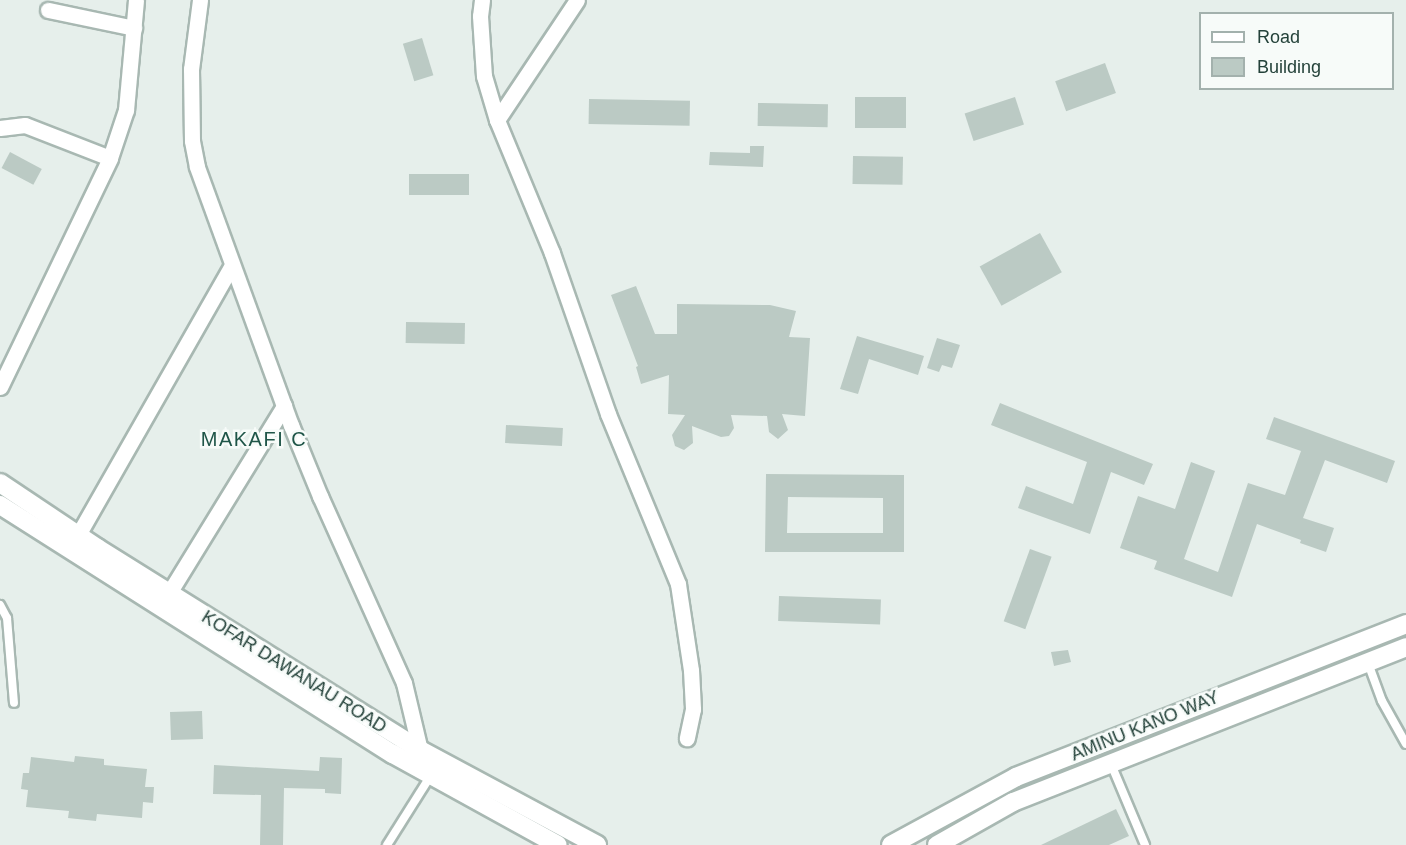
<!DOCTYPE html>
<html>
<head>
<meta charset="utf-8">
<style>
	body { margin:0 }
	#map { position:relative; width:1406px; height:845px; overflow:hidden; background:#e6efeb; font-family:Helvetica,sans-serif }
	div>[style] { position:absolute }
	.building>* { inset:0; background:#bbcac4; transform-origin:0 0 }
	.roads { filter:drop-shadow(2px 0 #a8b8b2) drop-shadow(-2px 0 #a8b8b2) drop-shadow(0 2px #a8b8b2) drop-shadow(0 -2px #a8b8b2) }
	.lane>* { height:8px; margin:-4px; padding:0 4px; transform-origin:4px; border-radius:4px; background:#fff }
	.street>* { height:15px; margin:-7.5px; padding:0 7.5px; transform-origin:7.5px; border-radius:7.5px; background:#fff }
	.secondary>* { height:18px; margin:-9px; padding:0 9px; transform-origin:9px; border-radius:9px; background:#fff }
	span { translate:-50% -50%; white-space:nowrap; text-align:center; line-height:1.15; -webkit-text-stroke:5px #f7fbf9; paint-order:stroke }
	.street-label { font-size:18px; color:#24423a }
	.neighbourhood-label { font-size:20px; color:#1f5548; letter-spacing:1.5px }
	.legend { position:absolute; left:1199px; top:12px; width:195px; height:78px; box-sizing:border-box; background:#f7fbf9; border:2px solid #a3b1ad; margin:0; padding:8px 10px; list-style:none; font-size:18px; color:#24423a }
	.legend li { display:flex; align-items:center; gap:12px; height:30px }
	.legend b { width:30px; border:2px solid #a3b1ad }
</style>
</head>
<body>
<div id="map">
	<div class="building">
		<i style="left:422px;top:38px;width:39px;height:20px;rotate:73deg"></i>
		<i style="left:1105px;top:63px;width:32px;height:53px;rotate:70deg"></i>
		<i style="left:855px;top:97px;width:51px;height:31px"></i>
		<i style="left:1015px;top:97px;width:29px;height:53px;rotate:72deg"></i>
		<i style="left:589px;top:99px;width:101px;height:25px;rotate:1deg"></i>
		<i style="left:758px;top:103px;width:70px;height:23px;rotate:1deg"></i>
		<i style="clip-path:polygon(750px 146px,764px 146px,763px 167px,709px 165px,710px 152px,750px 153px)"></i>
		<i style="left:10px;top:152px;width:36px;height:18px;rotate:28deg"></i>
		<i style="left:853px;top:156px;width:50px;height:28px;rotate:1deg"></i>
		<i style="left:409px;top:174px;width:60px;height:21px"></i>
		<i style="left:1040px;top:233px;width:45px;height:69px;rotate:61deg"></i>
		<i style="clip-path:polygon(636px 286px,655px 334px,677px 334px,677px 304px,770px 305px,796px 311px,789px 337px,810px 338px,805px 416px,782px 414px,788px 430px,778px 439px,769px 432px,767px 416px,731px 415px,734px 428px,729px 436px,721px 437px,692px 426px,693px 443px,684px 450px,675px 446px,672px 435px,685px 415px,668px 414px,669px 375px,641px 384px,636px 367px,638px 366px,611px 295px)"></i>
		<i style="left:406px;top:322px;width:59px;height:21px;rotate:1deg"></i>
		<i style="clip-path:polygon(857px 336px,924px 356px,918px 375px,869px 359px,858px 394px,840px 389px)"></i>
		<i style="clip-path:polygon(937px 338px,960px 345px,952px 368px,942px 365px,939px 372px,927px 368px)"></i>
		<i style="clip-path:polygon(1000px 403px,1153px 464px,1144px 485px,1111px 472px,1090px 534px,1018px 508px,1026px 486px,1073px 504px,1087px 462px,991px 425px)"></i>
		<i style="clip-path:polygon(1274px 417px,1395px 461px,1387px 483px,1325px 460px,1303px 518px,1334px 528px,1326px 552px,1300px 543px,1301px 540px,1257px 524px,1232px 597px,1154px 569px,1157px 561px,1120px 548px,1138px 496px,1175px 509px,1191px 462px,1215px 471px,1184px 559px,1218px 572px,1248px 483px,1285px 495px,1301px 451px,1266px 439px)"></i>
		<i style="left:506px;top:425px;width:57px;height:18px;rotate:3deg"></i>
		<i style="clip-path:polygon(evenodd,766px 474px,904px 475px,904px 552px,765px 552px,766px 474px,788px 497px,883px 498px,883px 533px,787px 533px,788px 497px)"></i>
		<i style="left:1030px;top:549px;width:23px;height:77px;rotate:20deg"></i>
		<i style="left:779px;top:596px;width:102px;height:25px;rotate:2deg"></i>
		<i style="clip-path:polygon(1068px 650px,1071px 662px,1054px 666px,1051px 652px)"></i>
		<i style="left:202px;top:711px;width:28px;height:32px;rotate:88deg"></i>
		<i style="clip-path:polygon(75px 756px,104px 759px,104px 765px,147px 769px,145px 787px,154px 787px,153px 803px,143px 802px,142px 818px,97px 814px,96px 821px,68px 818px,69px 811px,26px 807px,28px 790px,21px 789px,23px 773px,29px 773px,31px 757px,74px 762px)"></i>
		<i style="clip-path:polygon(320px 757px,342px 758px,341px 794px,325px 793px,325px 789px,284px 788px,283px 845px,260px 845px,261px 795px,213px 794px,214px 765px,319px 771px)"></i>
		<i style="clip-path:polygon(1116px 809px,1129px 836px,1109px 845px,1041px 845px)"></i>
	</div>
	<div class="roads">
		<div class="lane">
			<i style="left:0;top:605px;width:15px;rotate:62deg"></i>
			<i style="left:7px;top:618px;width:85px;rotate:85.3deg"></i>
			<i style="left:1368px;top:663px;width:40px;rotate:69.8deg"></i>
			<i style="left:1382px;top:701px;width:49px;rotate:60.8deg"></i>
			<i style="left:1111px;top:764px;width:88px;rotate:67.2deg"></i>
			<i style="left:387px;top:845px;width:83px;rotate:-57.8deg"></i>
		</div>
		<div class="street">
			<i style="left:200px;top:0;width:70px;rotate:97.4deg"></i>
			<i style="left:191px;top:69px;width:72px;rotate:89.2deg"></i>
			<i style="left:192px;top:141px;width:26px;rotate:79deg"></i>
			<i style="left:197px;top:167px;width:275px;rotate:70deg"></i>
			<i style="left:291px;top:425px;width:77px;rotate:67.8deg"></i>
			<i style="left:320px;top:496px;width:205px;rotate:65.8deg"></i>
			<i style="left:404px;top:683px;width:69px;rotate:76.6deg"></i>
			<i style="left:482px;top:0;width:16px;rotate:97deg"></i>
			<i style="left:480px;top:16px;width:60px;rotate:86.2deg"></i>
			<i style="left:484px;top:76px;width:46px;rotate:73.5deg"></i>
			<i style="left:497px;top:120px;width:144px;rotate:67.5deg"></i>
			<i style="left:552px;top:253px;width:170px;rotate:70.8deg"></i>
			<i style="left:608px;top:414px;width:184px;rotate:67.6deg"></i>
			<i style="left:678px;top:584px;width:87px;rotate:81.4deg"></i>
			<i style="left:691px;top:670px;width:39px;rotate:87deg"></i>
			<i style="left:693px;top:709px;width:30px;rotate:102deg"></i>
			<i style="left:48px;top:10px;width:88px;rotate:11.8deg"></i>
			<i style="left:497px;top:120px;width:144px;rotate:-56.3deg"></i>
			<i style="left:0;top:128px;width:25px;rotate:-7deg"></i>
			<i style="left:25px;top:125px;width:91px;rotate:21.2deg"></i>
			<i style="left:0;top:387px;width:254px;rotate:-64.3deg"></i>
			<i style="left:110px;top:158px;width:51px;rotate:-71.6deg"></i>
			<i style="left:126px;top:110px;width:110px;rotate:-84.8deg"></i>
			<i style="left:78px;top:535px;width:311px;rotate:-60.3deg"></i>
			<i style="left:169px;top:593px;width:220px;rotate:-58.4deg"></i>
		</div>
		<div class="secondary">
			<i style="left:0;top:483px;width:117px;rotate:33.8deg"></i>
			<i style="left:97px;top:548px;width:381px;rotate:32deg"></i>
			<i style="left:420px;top:750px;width:201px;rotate:28.2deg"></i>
			<i style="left:0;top:505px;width:465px;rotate:32.4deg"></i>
			<i style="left:393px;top:754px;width:188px;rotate:28.9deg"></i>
			<i style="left:891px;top:845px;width:142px;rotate:-28.5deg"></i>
			<i style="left:1016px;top:777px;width:419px;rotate:-21.4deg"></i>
			<i style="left:937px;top:845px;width:87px;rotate:-29.5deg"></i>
			<i style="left:1013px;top:802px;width:422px;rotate:-21.5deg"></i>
		</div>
	</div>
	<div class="street-label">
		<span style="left:294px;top:672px;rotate:32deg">KOFAR DAWANAU ROAD</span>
		<span style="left:1145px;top:726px;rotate:-22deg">AMINU KANO WAY</span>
	</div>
	<div class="neighbourhood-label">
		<span style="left:254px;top:439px">MAKAFI C</span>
	</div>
	<ul class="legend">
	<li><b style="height:8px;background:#fff"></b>Road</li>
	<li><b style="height:16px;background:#bbcac4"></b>Building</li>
	</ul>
</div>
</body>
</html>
